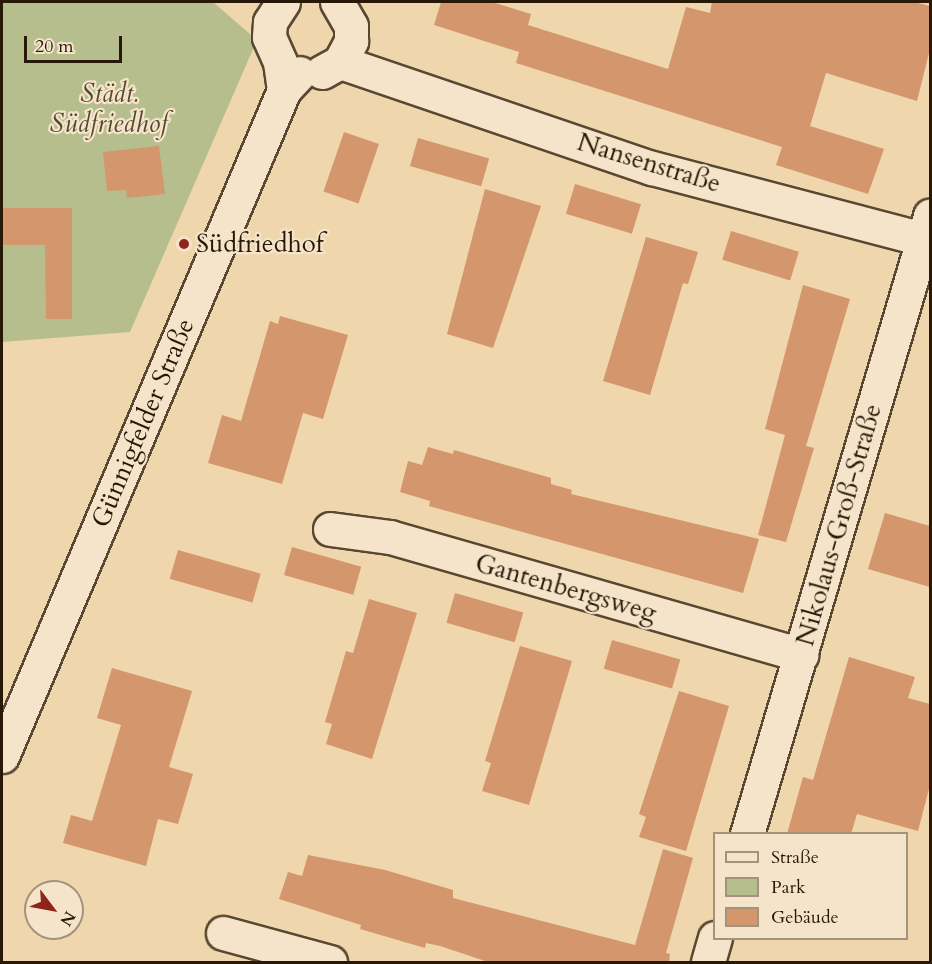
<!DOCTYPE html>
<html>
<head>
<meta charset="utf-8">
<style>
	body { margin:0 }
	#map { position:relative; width:932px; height:964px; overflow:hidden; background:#f0d6ad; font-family:Cardo,serif }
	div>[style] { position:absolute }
	.green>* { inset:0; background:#b6be8d }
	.building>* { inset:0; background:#d4966d; transform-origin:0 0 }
	.roads { filter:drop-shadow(2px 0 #594831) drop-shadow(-2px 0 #594831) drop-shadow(0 2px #594831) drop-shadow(0 -2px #594831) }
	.minor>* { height:33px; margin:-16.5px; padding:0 16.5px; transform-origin:16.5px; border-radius:16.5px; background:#f5e4ca }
	.dots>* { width:16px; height:16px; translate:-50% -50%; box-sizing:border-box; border:3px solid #f5e4ca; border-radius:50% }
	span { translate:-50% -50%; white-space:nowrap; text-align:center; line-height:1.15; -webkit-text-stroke:4.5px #f5e4ca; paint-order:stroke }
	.park-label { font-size:26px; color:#524a30; font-style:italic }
	.street-label { font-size:26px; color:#271808 }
	.poi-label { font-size:26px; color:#271808 }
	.left { translate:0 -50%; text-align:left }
	.frame { position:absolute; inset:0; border:3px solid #271808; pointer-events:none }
	.legend { position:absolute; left:713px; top:832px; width:195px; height:108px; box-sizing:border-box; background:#f5e4ca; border:2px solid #a3927c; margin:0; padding:8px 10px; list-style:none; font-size:18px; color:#271808 }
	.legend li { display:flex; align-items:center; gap:12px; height:30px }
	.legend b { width:30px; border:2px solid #a3927c }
	.north { position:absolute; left:24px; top:880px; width:60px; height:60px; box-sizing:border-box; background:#f5e4ca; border:2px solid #a3927c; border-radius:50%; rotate:122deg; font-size:16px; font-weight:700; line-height:24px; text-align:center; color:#271808 }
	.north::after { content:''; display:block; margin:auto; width:21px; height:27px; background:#8f2418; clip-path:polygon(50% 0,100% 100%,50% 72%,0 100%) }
	.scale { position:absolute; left:24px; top:36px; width:98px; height:27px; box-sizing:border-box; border:3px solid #271808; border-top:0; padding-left:8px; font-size:18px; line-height:21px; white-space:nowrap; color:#271808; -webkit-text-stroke:4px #f5e4ca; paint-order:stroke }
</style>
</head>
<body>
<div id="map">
	<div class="green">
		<i style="clip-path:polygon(2px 2px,213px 2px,257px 40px,130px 332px,2px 342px)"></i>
	</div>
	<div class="building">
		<i style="clip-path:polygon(441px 2px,492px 2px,531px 14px,528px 25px,668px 69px,686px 7px,710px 13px,712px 2px,914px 2px,930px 6px,930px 49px,917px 101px,826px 73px,810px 126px,884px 149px,868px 194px,776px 165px,782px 147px,516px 63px,519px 52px,434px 25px)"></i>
		<i style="left:344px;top:132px;width:37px;height:63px;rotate:19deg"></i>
		<i style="left:418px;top:138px;width:74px;height:29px;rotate:16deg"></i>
		<i style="clip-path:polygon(159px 146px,165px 194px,127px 198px,126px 190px,107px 191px,103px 152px)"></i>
		<i style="left:575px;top:184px;width:69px;height:31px;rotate:17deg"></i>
		<i style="clip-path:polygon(485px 189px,541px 206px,493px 348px,447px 334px)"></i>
		<i style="clip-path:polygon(2px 208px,72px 208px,72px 319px,46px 319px,45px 245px,2px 245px)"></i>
		<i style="left:731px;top:231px;width:71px;height:30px;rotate:17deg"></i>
		<i style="clip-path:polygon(646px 237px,698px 252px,688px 284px,683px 283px,650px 395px,603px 381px)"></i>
		<i style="clip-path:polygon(803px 285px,850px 299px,806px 446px,814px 448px,786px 542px,758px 535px,785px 435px,765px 429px)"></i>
		<i style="clip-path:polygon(280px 316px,348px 335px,323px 419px,303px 413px,282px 484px,208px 463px,222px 415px,241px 421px,270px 321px,278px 324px)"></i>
		<i style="clip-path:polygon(428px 447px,453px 454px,454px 450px,551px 478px,551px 484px,572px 490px,571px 494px,759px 539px,743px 593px,429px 506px,430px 501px,400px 492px,408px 461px,422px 465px)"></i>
		<i style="clip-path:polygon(885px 513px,930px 526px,930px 587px,868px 569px)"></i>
		<i style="left:292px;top:547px;width:72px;height:29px;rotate:16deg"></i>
		<i style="left:178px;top:550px;width:86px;height:30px;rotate:16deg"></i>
		<i style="left:455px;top:593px;width:71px;height:31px;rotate:16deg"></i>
		<i style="clip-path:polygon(369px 599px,417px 613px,372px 759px,326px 744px,332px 724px,325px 722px,346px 651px,353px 653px)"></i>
		<i style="left:612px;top:640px;width:71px;height:30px;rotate:16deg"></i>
		<i style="clip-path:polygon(520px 646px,572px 661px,529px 805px,482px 791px,491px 763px,485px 761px)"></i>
		<i style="clip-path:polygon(849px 657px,915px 677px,908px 698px,930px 704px,930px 785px,918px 831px,857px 814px,851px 834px,787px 834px,803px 777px,813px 780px)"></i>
		<i style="clip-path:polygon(112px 668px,192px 691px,169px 767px,193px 774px,178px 824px,158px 819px,146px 866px,63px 843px,71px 815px,92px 821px,121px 725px,97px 718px)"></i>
		<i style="clip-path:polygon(679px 691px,729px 706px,686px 851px,639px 837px,646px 817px,639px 814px)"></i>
		<i style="clip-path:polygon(663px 849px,693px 858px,666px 953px,670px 954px,669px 963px,491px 963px,440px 946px,426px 943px,425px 948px,360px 929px,361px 925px,279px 899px,288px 872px,302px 876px,308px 855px,385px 870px,453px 890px,453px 898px,635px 945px)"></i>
	</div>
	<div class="roads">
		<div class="minor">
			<i style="left:283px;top:2px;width:24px;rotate:123deg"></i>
			<i style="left:270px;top:22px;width:15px;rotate:94deg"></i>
			<i style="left:269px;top:37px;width:27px;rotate:66deg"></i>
			<i style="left:280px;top:62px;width:28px;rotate:82deg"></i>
			<i style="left:340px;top:62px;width:330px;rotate:18.8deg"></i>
			<i style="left:652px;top:168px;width:287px;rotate:14.7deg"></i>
			<i style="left:322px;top:72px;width:21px;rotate:-29deg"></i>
			<i style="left:340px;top:62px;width:24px;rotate:-62deg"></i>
			<i style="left:351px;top:41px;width:15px;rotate:-90deg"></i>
			<i style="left:351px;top:26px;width:28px;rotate:-120deg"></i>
			<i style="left:330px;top:529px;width:61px;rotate:7.6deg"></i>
			<i style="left:390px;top:537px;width:428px;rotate:16deg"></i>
			<i style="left:2px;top:756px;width:723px;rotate:-67.05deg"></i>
			<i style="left:284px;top:90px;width:23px;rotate:-47deg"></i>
			<i style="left:747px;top:834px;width:645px;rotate:-73.51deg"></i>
			<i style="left:223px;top:933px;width:111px;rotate:15.2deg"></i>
			<i style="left:708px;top:962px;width:25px;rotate:-74deg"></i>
		</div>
	</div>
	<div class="dots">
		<i style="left:184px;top:244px;background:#8f2418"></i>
	</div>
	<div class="park-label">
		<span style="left:109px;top:109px">Städt.<br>Südfriedhof</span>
	</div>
	<div class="street-label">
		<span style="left:649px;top:163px;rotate:17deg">Nansenstraße</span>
		<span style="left:143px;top:423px;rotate:-67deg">Günnigfelder Straße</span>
		<span style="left:839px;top:525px;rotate:-74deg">Nikolaus-Groß-Straße</span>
		<span style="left:566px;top:588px;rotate:16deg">Gantenbergsweg</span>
	</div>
	<div class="poi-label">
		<span class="left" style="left:196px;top:244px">Südfriedhof</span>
	</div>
	<div class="frame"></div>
	<ul class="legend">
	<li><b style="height:8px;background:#f5e4ca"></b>Straße</li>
	<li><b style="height:16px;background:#b6be8d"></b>Park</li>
	<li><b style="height:16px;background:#d4966d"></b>Gebäude</li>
	</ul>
	<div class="north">N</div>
	<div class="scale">20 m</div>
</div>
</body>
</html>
